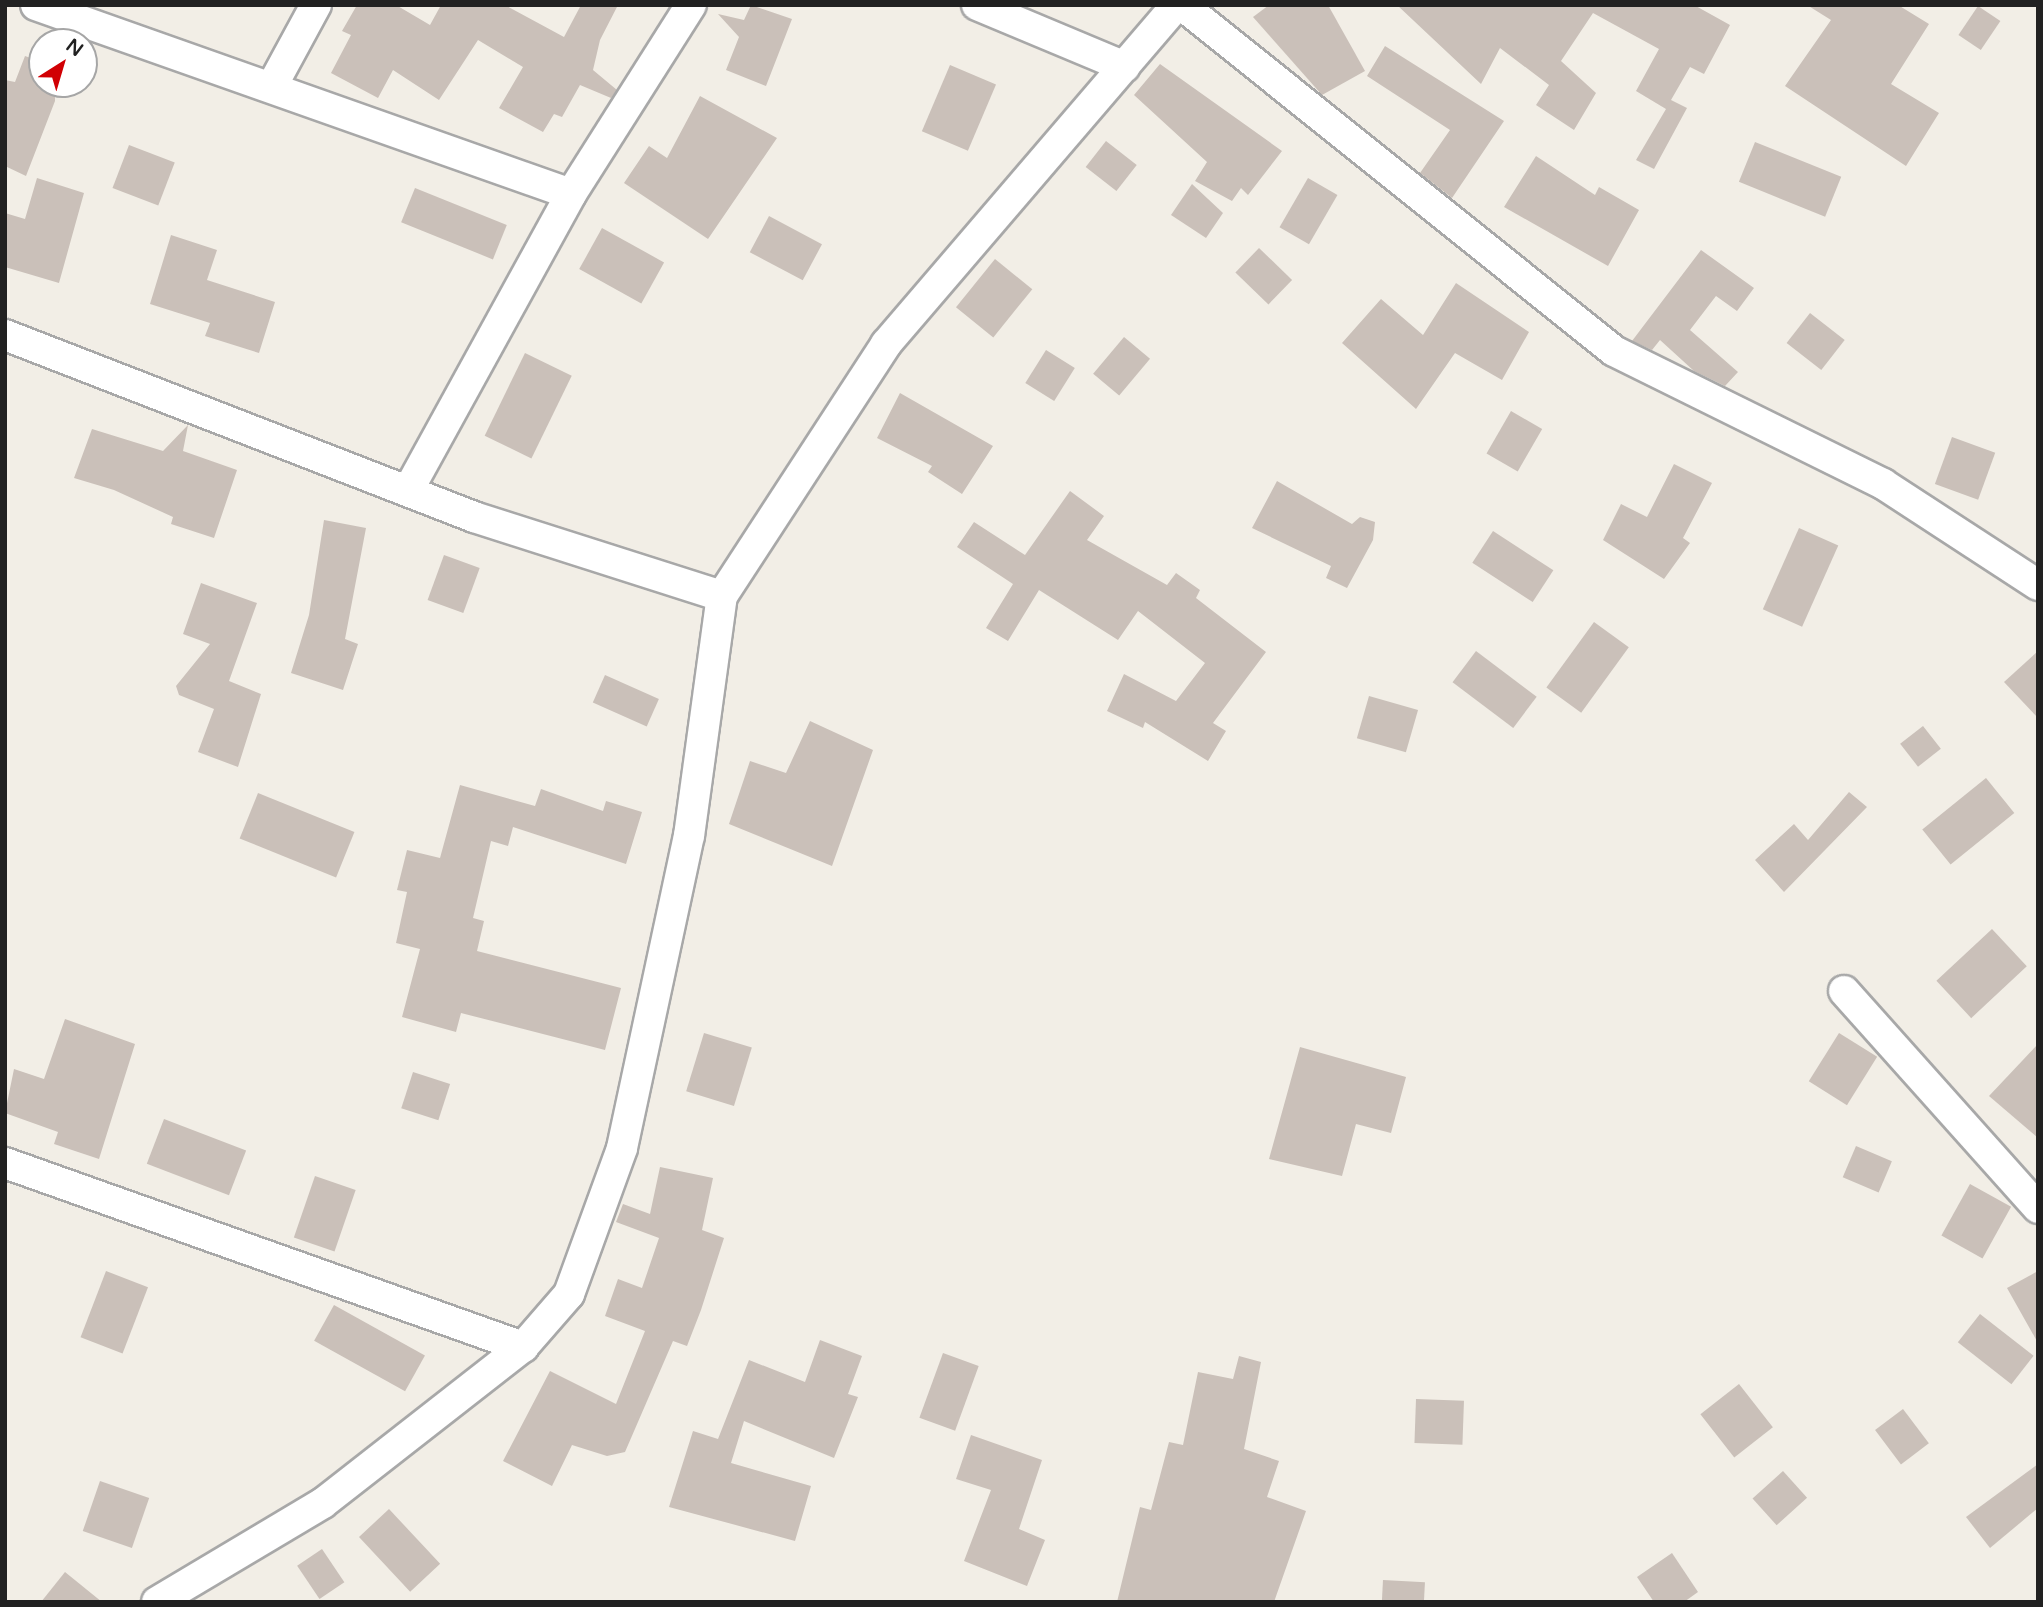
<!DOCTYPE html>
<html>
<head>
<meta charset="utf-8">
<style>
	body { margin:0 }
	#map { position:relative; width:2043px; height:1607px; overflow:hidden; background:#f2eee6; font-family:"Varela Round",sans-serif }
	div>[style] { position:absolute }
	.building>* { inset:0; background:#cac0b9; transform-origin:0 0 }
	.roads { filter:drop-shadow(2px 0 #a8a8a8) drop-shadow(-2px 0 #a8a8a8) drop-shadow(0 2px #a8a8a8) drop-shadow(0 -2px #a8a8a8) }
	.street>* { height:30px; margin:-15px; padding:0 15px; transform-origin:15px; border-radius:15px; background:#fff }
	span { translate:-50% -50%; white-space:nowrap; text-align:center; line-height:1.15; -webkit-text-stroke:6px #fff; paint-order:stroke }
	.frame { position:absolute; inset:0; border:7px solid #212121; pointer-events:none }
	.north { position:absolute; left:28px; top:28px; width:70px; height:70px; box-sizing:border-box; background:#fff; border:2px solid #a6a6a6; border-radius:50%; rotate:37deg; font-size:19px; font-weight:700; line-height:28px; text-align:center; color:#212121 }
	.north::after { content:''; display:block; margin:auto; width:24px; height:32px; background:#d10004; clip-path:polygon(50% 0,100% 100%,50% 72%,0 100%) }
</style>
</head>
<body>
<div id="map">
	<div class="building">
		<i style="clip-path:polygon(357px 5px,396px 5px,430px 25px,441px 5px,505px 5px,564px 37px,581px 5px,618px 5px,600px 40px,593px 70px,617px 90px,611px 98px,580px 85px,562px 117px,554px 114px,543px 132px,499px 108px,523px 67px,478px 40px,439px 100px,393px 70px,378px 98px,331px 73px,351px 35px,342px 31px)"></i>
		<i style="clip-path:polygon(751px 5px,792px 19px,766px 86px,726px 70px,739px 37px,718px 14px,744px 20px)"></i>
		<i style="clip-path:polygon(1269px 5px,1328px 5px,1365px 71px,1322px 95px,1253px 17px)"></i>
		<i style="clip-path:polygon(1397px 5px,1694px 5px,1730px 25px,1704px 74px,1690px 67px,1671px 100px,1687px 108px,1654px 169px,1636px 160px,1666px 109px,1636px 91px,1659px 49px,1593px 13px,1561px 61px,1596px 93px,1574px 130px,1536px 105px,1549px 85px,1500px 48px,1481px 84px)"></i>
		<i style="clip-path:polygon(1807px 5px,1898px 5px,1929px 24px,1891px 84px,1939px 113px,1906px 166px,1785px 86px,1831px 20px)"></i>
		<i style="left:1978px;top:6px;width:27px;height:35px;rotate:34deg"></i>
		<i style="clip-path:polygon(1385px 46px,1504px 121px,1452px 198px,1420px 173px,1450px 130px,1367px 76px)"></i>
		<i style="clip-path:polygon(25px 56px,42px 62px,42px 84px,55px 84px,55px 101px,26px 176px,5px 166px,5px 80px,15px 82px)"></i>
		<i style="clip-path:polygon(1160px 64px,1282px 151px,1248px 195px,1241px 188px,1232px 201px,1195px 181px,1207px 162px,1134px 95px)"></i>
		<i style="left:950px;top:65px;width:50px;height:72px;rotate:23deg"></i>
		<i style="clip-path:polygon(700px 96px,777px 138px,708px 239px,624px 183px,649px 146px,667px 158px)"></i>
		<i style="left:1106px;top:141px;width:39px;height:33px;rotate:38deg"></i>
		<i style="left:1755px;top:142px;width:93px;height:43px;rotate:22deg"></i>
		<i style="left:129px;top:145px;width:49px;height:46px;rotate:21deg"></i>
		<i style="clip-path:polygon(1536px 156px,1595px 195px,1599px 187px,1639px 210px,1608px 266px,1504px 207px)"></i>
		<i style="clip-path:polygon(37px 178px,84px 193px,59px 283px,5px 267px,5px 213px,25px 219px)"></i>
		<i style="left:1308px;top:178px;width:34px;height:57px;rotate:30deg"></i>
		<i style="clip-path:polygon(1192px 184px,1223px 213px,1206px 238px,1171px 215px)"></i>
		<i style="left:415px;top:188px;width:99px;height:37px;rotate:22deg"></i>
		<i style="left:769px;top:216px;width:60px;height:41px;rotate:28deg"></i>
		<i style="left:602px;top:228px;width:71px;height:47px;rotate:29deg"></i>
		<i style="clip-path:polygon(171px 235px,217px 250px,207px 280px,275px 302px,259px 353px,205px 336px,210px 323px,150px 304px)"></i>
		<i style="left:1259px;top:248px;width:46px;height:34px;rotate:44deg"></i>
		<i style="clip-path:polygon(1701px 250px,1754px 288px,1737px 311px,1716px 296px,1690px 330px,1738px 372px,1725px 386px,1694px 371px,1660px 340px,1652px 350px,1632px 341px)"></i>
		<i style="left:995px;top:259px;width:48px;height:62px;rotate:39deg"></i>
		<i style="clip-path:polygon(1456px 283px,1529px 332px,1502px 380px,1455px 353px,1416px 409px,1342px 343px,1381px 299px,1423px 335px)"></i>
		<i style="left:1810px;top:313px;width:44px;height:38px;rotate:38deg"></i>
		<i style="left:1124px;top:337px;width:34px;height:48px;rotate:40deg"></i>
		<i style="left:1046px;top:350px;width:34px;height:39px;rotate:32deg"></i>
		<i style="left:525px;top:353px;width:52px;height:92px;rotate:26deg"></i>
		<i style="clip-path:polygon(900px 393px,993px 446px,962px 494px,928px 472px,932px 466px,877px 438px)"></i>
		<i style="left:1511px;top:411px;width:36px;height:49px;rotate:30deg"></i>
		<i style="clip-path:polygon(188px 425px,183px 451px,237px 470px,214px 538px,171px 524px,173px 517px,114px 490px,74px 478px,92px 429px,163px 451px)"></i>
		<i style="left:1952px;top:437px;width:46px;height:50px;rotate:20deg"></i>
		<i style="clip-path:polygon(1674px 464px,1712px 483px,1683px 538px,1690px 543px,1664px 579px,1603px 540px,1621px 504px,1647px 517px)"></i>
		<i style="clip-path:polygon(1277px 481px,1352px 524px,1360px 517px,1375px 522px,1373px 540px,1347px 588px,1326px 578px,1331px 566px,1252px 528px)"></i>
		<i style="clip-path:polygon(1070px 491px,1104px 516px,1087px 540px,1167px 585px,1176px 573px,1200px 590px,1196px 598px,1266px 652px,1213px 723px,1226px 731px,1208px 761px,1145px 722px,1143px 728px,1107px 711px,1124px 674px,1176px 701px,1205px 663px,1138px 611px,1118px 640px,1039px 590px,1008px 641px,986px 628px,1013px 584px,957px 547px,974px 522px,1025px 555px)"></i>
		<i style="clip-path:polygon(324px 520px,366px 528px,345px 639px,358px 644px,343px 690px,291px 673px,309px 615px)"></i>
		<i style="left:1799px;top:528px;width:43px;height:89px;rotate:24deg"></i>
		<i style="left:1493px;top:531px;width:72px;height:38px;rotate:33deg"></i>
		<i style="left:444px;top:555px;width:38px;height:48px;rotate:20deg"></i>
		<i style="clip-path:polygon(201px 583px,257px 603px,229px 681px,261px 694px,238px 767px,198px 752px,214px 709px,179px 695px,176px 686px,210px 644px,183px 634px)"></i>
		<i style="left:1594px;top:622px;width:43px;height:81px;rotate:36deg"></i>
		<i style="left:1476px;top:651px;width:76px;height:39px;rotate:37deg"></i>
		<i style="clip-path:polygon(2038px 651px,2038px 718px,2004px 682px)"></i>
		<i style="left:605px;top:675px;width:59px;height:30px;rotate:24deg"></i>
		<i style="left:1369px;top:696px;width:51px;height:44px;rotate:16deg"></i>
		<i style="clip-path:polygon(810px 721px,873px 750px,832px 866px,729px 824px,750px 761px,786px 773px)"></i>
		<i style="left:1923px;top:726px;width:29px;height:29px;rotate:52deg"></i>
		<i style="left:1986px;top:778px;width:45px;height:82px;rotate:51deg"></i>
		<i style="clip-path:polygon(460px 785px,535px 806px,541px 789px,603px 811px,606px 801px,642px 812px,626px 864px,513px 827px,508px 846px,491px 841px,473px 918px,484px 921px,477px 951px,621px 988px,605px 1050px,461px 1013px,456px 1032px,402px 1017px,420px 949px,396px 943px,407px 892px,397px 890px,407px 850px,440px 858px)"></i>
		<i style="clip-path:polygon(1849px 792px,1867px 807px,1784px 892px,1755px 860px,1794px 824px,1808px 840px)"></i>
		<i style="left:258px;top:793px;width:104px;height:49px;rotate:22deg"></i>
		<i style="left:1992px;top:929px;width:51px;height:76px;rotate:47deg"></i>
		<i style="clip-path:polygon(65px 1019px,135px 1044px,99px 1159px,54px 1144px,58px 1132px,5px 1113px,14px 1069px,44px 1079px)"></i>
		<i style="left:704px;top:1033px;width:50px;height:61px;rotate:17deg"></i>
		<i style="left:1839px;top:1033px;width:45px;height:57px;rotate:32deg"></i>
		<i style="clip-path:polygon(2038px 1044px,2038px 1138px,1989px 1096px)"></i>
		<i style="clip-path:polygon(1300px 1047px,1406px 1077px,1391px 1133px,1356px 1124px,1342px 1176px,1269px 1159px)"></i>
		<i style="left:413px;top:1072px;width:39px;height:38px;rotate:18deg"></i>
		<i style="left:164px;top:1119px;width:88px;height:48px;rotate:21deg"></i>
		<i style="left:1856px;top:1146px;width:39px;height:34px;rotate:23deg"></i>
		<i style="clip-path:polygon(660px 1167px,713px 1178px,702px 1230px,724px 1238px,701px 1310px,687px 1346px,673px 1341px,625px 1452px,607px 1456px,572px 1445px,552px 1486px,503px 1461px,550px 1371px,616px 1404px,645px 1331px,605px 1316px,618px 1279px,642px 1288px,659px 1238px,616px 1222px,623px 1204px,650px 1214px)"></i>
		<i style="left:315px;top:1176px;width:43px;height:65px;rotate:19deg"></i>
		<i style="left:1970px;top:1184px;width:47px;height:59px;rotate:29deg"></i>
		<i style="left:106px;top:1271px;width:45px;height:71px;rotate:21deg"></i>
		<i style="clip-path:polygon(2038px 1271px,2038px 1343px,2007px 1288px)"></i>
		<i style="left:334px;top:1305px;width:104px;height:41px;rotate:29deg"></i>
		<i style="left:1980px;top:1314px;width:68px;height:36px;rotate:38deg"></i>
		<i style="clip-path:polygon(820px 1340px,862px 1356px,848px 1394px,858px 1397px,834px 1458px,744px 1421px,731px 1463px,811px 1486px,795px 1541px,669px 1507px,693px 1431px,718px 1439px,749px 1360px,805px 1382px)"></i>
		<i style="left:943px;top:1353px;width:38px;height:69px;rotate:20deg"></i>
		<i style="clip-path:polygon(1239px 1356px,1261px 1362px,1244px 1449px,1279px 1461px,1267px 1497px,1306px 1511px,1274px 1602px,1117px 1602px,1140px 1507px,1151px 1510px,1169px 1442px,1183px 1445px,1198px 1372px,1233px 1379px)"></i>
		<i style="left:1739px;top:1384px;width:55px;height:49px;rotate:52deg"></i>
		<i style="left:1416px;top:1399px;width:48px;height:44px;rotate:2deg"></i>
		<i style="left:1903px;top:1409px;width:43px;height:35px;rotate:53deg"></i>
		<i style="clip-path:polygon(971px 1435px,1042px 1460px,1019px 1529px,1045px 1540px,1027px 1586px,964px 1561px,991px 1490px,956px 1479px)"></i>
		<i style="clip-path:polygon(2038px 1464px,2038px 1508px,1990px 1548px,1966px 1517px)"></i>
		<i style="left:1783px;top:1471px;width:36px;height:41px;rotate:48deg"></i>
		<i style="left:100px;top:1481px;width:52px;height:53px;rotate:19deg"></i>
		<i style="left:389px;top:1509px;width:75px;height:41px;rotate:47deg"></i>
		<i style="left:322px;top:1549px;width:40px;height:30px;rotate:56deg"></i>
		<i style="clip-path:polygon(1672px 1553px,1698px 1592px,1684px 1602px,1654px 1602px,1637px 1577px)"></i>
		<i style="clip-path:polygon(65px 1572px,102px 1602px,41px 1602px)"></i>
		<i style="left:1383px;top:1580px;width:42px;height:22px;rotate:3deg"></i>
	</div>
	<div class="roads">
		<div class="street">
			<i style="left:36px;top:5px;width:567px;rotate:19.46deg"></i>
			<i style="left:977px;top:5px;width:160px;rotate:22.7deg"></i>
			<i style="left:1182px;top:5px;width:553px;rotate:38.69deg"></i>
			<i style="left:1614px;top:351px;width:300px;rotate:26.3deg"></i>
			<i style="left:1883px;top:484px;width:185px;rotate:33.1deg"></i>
			<i style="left:272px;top:86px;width:92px;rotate:-61.5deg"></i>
			<i style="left:5px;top:335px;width:503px;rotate:21.21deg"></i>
			<i style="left:474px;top:517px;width:260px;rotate:17.7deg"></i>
			<i style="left:410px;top:487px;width:334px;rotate:-61.2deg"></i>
			<i style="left:571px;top:194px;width:224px;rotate:-57.6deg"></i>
			<i style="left:1844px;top:991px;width:291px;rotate:48.2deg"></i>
			<i style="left:5px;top:1163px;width:550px;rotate:19.56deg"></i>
			<i style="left:157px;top:1602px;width:193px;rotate:-30.8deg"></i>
			<i style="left:323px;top:1503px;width:254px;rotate:-38deg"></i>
			<i style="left:523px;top:1347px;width:70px;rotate:-49deg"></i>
			<i style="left:569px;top:1294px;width:155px;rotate:-70deg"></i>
			<i style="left:622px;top:1148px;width:319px;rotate:-77.9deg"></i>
			<i style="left:689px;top:836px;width:242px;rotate:-82.2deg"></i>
			<i style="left:722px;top:596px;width:301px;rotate:-56.9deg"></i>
			<i style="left:886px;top:344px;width:447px;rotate:-49.4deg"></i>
		</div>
	</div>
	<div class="frame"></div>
	<div class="north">N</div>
</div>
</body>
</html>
